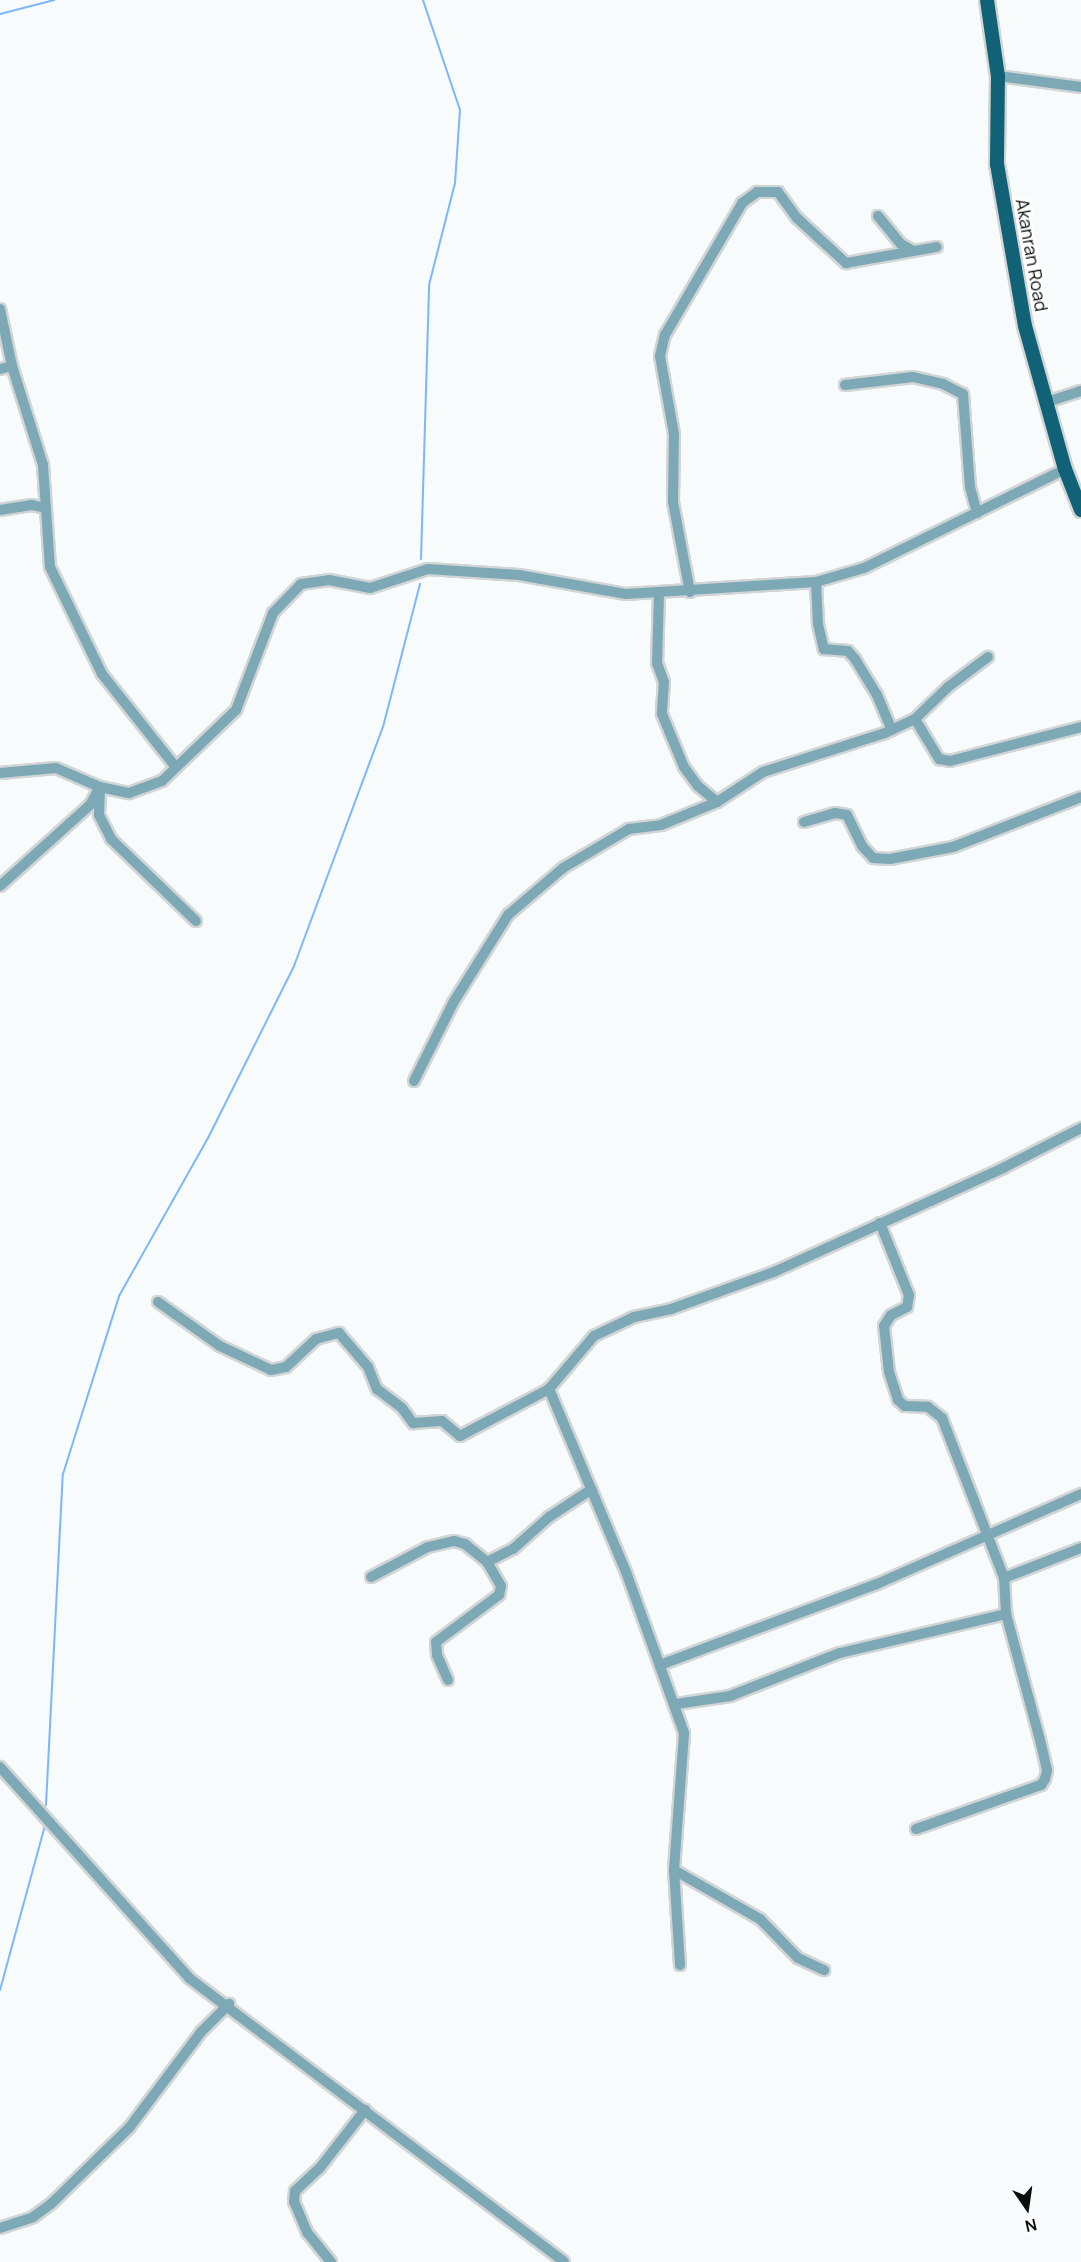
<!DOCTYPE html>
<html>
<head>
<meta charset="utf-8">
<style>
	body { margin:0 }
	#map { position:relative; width:1081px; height:2262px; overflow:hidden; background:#f7fbfb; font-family:Manrope,sans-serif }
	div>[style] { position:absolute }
	.stream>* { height:2px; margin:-1px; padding:0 1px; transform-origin:1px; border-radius:1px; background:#7cb7fb }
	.roads { filter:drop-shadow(2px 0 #d2d5d5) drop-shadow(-2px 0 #d2d5d5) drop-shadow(0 2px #d2d5d5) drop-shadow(0 -2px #d2d5d5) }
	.minor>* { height:10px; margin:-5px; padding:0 5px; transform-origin:5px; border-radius:5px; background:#7da9b7 }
	.major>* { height:14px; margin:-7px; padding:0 7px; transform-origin:7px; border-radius:7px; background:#116276 }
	span { translate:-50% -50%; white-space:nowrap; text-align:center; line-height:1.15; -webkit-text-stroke:6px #fff; paint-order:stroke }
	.street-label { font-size:18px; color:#0d0f0f }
	.north { position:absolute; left:997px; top:2178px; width:60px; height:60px; -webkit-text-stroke:4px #fff; paint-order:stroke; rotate:167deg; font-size:16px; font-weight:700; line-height:24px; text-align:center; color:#0d0f0f }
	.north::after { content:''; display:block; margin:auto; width:21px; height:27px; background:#0d0f0f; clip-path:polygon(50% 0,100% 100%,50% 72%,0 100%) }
</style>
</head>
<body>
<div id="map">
	<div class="stream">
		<i style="left:0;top:14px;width:56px;rotate:-14.5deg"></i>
		<i style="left:421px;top:559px;width:274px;rotate:-88.3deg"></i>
		<i style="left:429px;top:285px;width:105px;rotate:-75.7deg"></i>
		<i style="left:455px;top:183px;width:73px;rotate:-86.1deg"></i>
		<i style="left:460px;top:110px;width:116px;rotate:-108.6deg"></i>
		<i style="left:46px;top:1805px;width:331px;rotate:-87.1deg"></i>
		<i style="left:63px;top:1474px;width:187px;rotate:-72.5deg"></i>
		<i style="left:119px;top:1296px;width:181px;rotate:-60.6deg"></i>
		<i style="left:208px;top:1138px;width:192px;rotate:-63.4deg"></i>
		<i style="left:294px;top:966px;width:255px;rotate:-69.6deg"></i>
		<i style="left:383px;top:727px;width:148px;rotate:-75.5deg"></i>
		<i style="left:0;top:1990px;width:171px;rotate:-74.7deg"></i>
	</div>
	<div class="roads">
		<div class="minor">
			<i style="left:998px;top:76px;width:84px;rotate:7.5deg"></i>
			<i style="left:878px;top:216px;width:36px;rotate:51deg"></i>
			<i style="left:901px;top:244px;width:10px;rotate:29deg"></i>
			<i style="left:0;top:309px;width:58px;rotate:78.1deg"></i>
			<i style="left:12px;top:366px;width:104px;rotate:72.6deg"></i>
			<i style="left:43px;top:465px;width:102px;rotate:86.1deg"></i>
			<i style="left:50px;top:567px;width:119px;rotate:64.1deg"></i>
			<i style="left:102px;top:674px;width:117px;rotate:51.6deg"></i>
			<i style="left:0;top:369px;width:12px;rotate:-14deg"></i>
			<i style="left:845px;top:385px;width:68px;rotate:-6.7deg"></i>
			<i style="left:913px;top:377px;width:31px;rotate:13deg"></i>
			<i style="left:943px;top:384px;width:22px;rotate:27deg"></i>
			<i style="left:963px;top:394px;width:93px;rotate:85.7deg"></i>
			<i style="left:970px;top:487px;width:27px;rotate:75deg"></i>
			<i style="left:1047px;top:402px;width:36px;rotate:-18deg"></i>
			<i style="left:0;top:510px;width:32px;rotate:-9deg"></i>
			<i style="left:32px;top:505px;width:13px;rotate:13deg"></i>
			<i style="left:816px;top:582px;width:42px;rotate:87.3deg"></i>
			<i style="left:818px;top:624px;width:26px;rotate:77deg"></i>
			<i style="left:824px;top:649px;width:24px;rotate:5deg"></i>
			<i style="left:848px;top:651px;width:11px;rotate:49deg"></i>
			<i style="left:855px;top:659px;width:42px;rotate:58.6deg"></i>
			<i style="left:877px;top:695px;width:38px;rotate:67deg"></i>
			<i style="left:690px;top:592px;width:92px;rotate:-100.7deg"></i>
			<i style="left:673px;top:502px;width:68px;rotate:-89.2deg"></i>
			<i style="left:674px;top:434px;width:79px;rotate:-100.2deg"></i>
			<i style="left:660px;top:356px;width:22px;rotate:-77deg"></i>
			<i style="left:665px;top:335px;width:153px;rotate:-59.7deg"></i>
			<i style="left:742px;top:203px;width:19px;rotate:-36deg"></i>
			<i style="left:757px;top:192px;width:21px"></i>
			<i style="left:778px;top:192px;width:32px;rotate:54deg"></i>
			<i style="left:797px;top:218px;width:67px;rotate:42.6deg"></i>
			<i style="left:846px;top:263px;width:92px;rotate:-10deg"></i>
			<i style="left:659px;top:593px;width:70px;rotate:91.6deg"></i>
			<i style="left:657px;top:663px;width:20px;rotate:70deg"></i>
			<i style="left:664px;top:682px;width:32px;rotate:94deg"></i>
			<i style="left:662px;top:714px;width:57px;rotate:67.5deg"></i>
			<i style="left:684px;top:767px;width:24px;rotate:54deg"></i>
			<i style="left:698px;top:786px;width:25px;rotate:40deg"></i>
			<i style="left:915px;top:719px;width:47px;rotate:59deg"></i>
			<i style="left:939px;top:759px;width:11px;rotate:10deg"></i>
			<i style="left:950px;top:761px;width:135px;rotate:-14.5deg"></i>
			<i style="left:0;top:773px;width:56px;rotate:-5.1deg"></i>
			<i style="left:56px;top:768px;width:48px;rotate:23.4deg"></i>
			<i style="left:100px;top:787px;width:30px;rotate:12deg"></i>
			<i style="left:129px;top:793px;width:35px;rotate:-20deg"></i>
			<i style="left:162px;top:781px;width:103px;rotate:-43.8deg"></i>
			<i style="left:236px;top:710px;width:104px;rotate:-69.1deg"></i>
			<i style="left:273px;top:613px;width:40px;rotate:-46deg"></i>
			<i style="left:301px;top:584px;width:28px;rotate:-8deg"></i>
			<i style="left:329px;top:580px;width:42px;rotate:11deg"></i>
			<i style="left:370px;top:588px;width:61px;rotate:-18.1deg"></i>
			<i style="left:428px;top:569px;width:91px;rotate:3.8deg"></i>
			<i style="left:519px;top:575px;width:109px;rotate:10.1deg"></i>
			<i style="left:626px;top:594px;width:190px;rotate:-3.6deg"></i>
			<i style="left:816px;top:582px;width:50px;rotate:-16.3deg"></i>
			<i style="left:864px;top:568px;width:224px;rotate:-26.2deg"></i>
			<i style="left:100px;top:787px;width:28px;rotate:92deg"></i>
			<i style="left:99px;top:815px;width:27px;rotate:63deg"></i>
			<i style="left:111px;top:839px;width:118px;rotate:44deg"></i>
			<i style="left:804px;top:822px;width:32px;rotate:-16deg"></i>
			<i style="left:835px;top:813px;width:12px;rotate:9deg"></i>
			<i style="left:847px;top:815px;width:34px;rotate:64deg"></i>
			<i style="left:862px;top:846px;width:16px;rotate:47deg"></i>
			<i style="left:873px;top:858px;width:17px;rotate:3deg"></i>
			<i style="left:890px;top:859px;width:64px;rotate:-10.8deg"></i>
			<i style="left:953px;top:847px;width:137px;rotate:-21.3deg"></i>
			<i style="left:0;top:886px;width:121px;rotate:-42deg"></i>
			<i style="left:90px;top:805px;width:17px;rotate:-62deg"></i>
			<i style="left:414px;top:1081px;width:87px;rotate:-63.4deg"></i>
			<i style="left:453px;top:1003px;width:104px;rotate:-58deg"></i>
			<i style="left:508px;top:915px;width:72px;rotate:-40.5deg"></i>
			<i style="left:563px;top:868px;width:77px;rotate:-30.6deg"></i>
			<i style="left:629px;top:829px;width:32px;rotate:-7deg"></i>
			<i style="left:661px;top:825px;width:61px;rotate:-22.3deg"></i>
			<i style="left:717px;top:802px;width:55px;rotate:-33.1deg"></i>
			<i style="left:763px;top:772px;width:128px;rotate:-17.7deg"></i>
			<i style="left:885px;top:733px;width:33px;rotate:-25deg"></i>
			<i style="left:915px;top:719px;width:46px;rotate:-44.1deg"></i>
			<i style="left:948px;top:687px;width:50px;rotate:-36.9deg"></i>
			<i style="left:880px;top:1223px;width:78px;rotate:68.1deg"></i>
			<i style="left:909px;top:1295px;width:12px;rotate:99deg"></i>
			<i style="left:907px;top:1307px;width:18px;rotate:153deg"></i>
			<i style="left:891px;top:1315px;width:13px;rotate:122deg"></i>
			<i style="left:884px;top:1326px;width:46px;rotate:83.8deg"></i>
			<i style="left:889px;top:1372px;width:29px;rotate:72deg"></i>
			<i style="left:898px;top:1400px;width:9px;rotate:41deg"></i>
			<i style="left:905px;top:1406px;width:23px;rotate:2deg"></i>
			<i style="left:928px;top:1407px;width:18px;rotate:38deg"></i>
			<i style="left:942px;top:1418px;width:172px;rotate:68.8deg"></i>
			<i style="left:158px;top:1302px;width:76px;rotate:35.4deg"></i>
			<i style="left:220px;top:1346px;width:56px;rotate:25.2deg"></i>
			<i style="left:271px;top:1370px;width:15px;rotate:-11deg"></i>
			<i style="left:286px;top:1367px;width:41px;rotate:-43deg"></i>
			<i style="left:316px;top:1339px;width:24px;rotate:-15deg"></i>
			<i style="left:339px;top:1333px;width:45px;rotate:49.5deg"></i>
			<i style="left:368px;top:1367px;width:24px;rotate:68deg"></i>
			<i style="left:377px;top:1389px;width:31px;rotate:37deg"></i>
			<i style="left:402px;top:1408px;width:19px;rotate:54deg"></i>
			<i style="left:413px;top:1423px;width:29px;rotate:-4deg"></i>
			<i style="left:442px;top:1421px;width:23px;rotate:40deg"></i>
			<i style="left:460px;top:1436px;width:101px;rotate:-27.8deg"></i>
			<i style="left:371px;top:1577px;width:64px;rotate:-27.8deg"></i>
			<i style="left:428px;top:1547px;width:27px;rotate:-13deg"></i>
			<i style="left:454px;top:1541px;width:11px;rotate:15deg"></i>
			<i style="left:465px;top:1544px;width:28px;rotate:39deg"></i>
			<i style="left:487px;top:1562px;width:29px;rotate:-27deg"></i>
			<i style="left:513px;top:1549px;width:48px;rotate:-41.6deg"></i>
			<i style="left:549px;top:1517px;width:51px;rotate:-33.1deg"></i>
			<i style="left:660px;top:1665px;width:232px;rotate:-20.5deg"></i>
			<i style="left:877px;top:1584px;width:223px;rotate:-23.8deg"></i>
			<i style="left:448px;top:1680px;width:27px;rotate:-114deg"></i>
			<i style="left:437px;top:1655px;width:13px;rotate:-94deg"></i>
			<i style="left:436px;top:1642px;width:79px;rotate:-36.7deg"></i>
			<i style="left:499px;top:1595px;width:9px;rotate:-77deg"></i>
			<i style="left:501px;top:1586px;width:28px;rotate:-120deg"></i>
			<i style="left:676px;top:1704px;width:55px;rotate:-8.4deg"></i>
			<i style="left:730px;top:1696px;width:118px;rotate:-21.4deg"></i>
			<i style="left:840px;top:1653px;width:171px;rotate:-13.2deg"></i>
			<i style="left:0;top:1767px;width:283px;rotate:48.1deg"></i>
			<i style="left:189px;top:1978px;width:470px;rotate:37.1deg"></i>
			<i style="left:916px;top:1829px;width:133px;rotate:-19.4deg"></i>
			<i style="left:1041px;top:1785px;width:7px;rotate:-56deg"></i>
			<i style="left:1045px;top:1779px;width:9px;rotate:-77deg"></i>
			<i style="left:1047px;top:1770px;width:31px;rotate:-103deg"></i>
			<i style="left:1040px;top:1740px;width:131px;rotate:-105.1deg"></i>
			<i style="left:1006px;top:1614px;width:36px;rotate:-93deg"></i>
			<i style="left:1004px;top:1578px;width:83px;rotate:-21.3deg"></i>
			<i style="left:674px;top:1870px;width:99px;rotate:29.7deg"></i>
			<i style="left:760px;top:1919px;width:54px;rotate:45.7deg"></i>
			<i style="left:798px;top:1958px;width:29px;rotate:25deg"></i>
			<i style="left:680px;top:1965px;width:95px;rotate:-93.6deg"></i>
			<i style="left:674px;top:1870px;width:137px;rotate:-85.8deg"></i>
			<i style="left:684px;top:1733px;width:171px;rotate:-109.8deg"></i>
			<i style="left:626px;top:1572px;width:199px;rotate:-112.8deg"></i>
			<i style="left:549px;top:1389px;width:70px;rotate:-49.7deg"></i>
			<i style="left:594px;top:1336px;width:44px;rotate:-25.4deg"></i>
			<i style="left:634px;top:1317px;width:38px;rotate:-12deg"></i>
			<i style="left:671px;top:1309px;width:109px;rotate:-19.8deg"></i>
			<i style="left:774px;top:1272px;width:252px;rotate:-24.4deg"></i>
			<i style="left:1003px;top:1168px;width:88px;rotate:-27.1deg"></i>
			<i style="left:0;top:2228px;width:35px;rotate:-18deg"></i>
			<i style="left:33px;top:2217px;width:22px;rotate:-36deg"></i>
			<i style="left:51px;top:2204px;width:109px;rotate:-44.3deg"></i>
			<i style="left:129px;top:2128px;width:120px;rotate:-53.1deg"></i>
			<i style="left:201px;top:2032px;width:40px;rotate:-45deg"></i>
			<i style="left:331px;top:2262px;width:38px;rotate:-129deg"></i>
			<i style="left:307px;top:2232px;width:33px;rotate:-113deg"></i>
			<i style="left:294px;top:2202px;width:11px;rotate:-85deg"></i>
			<i style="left:295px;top:2191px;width:33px;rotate:-43deg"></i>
			<i style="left:319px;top:2169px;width:75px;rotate:-52.1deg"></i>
		</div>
		<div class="major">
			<i style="left:987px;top:0;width:77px;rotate:81.8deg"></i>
			<i style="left:998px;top:76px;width:88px;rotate:90.7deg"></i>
			<i style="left:997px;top:164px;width:164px;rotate:80.2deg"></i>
			<i style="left:1025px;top:326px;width:148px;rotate:74.4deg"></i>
			<i style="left:1065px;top:469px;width:44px;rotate:68.7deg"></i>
		</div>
	</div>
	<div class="street-label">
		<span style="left:1032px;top:255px;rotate:80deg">Akanran Road</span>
	</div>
	<div class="north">N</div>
</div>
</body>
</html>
